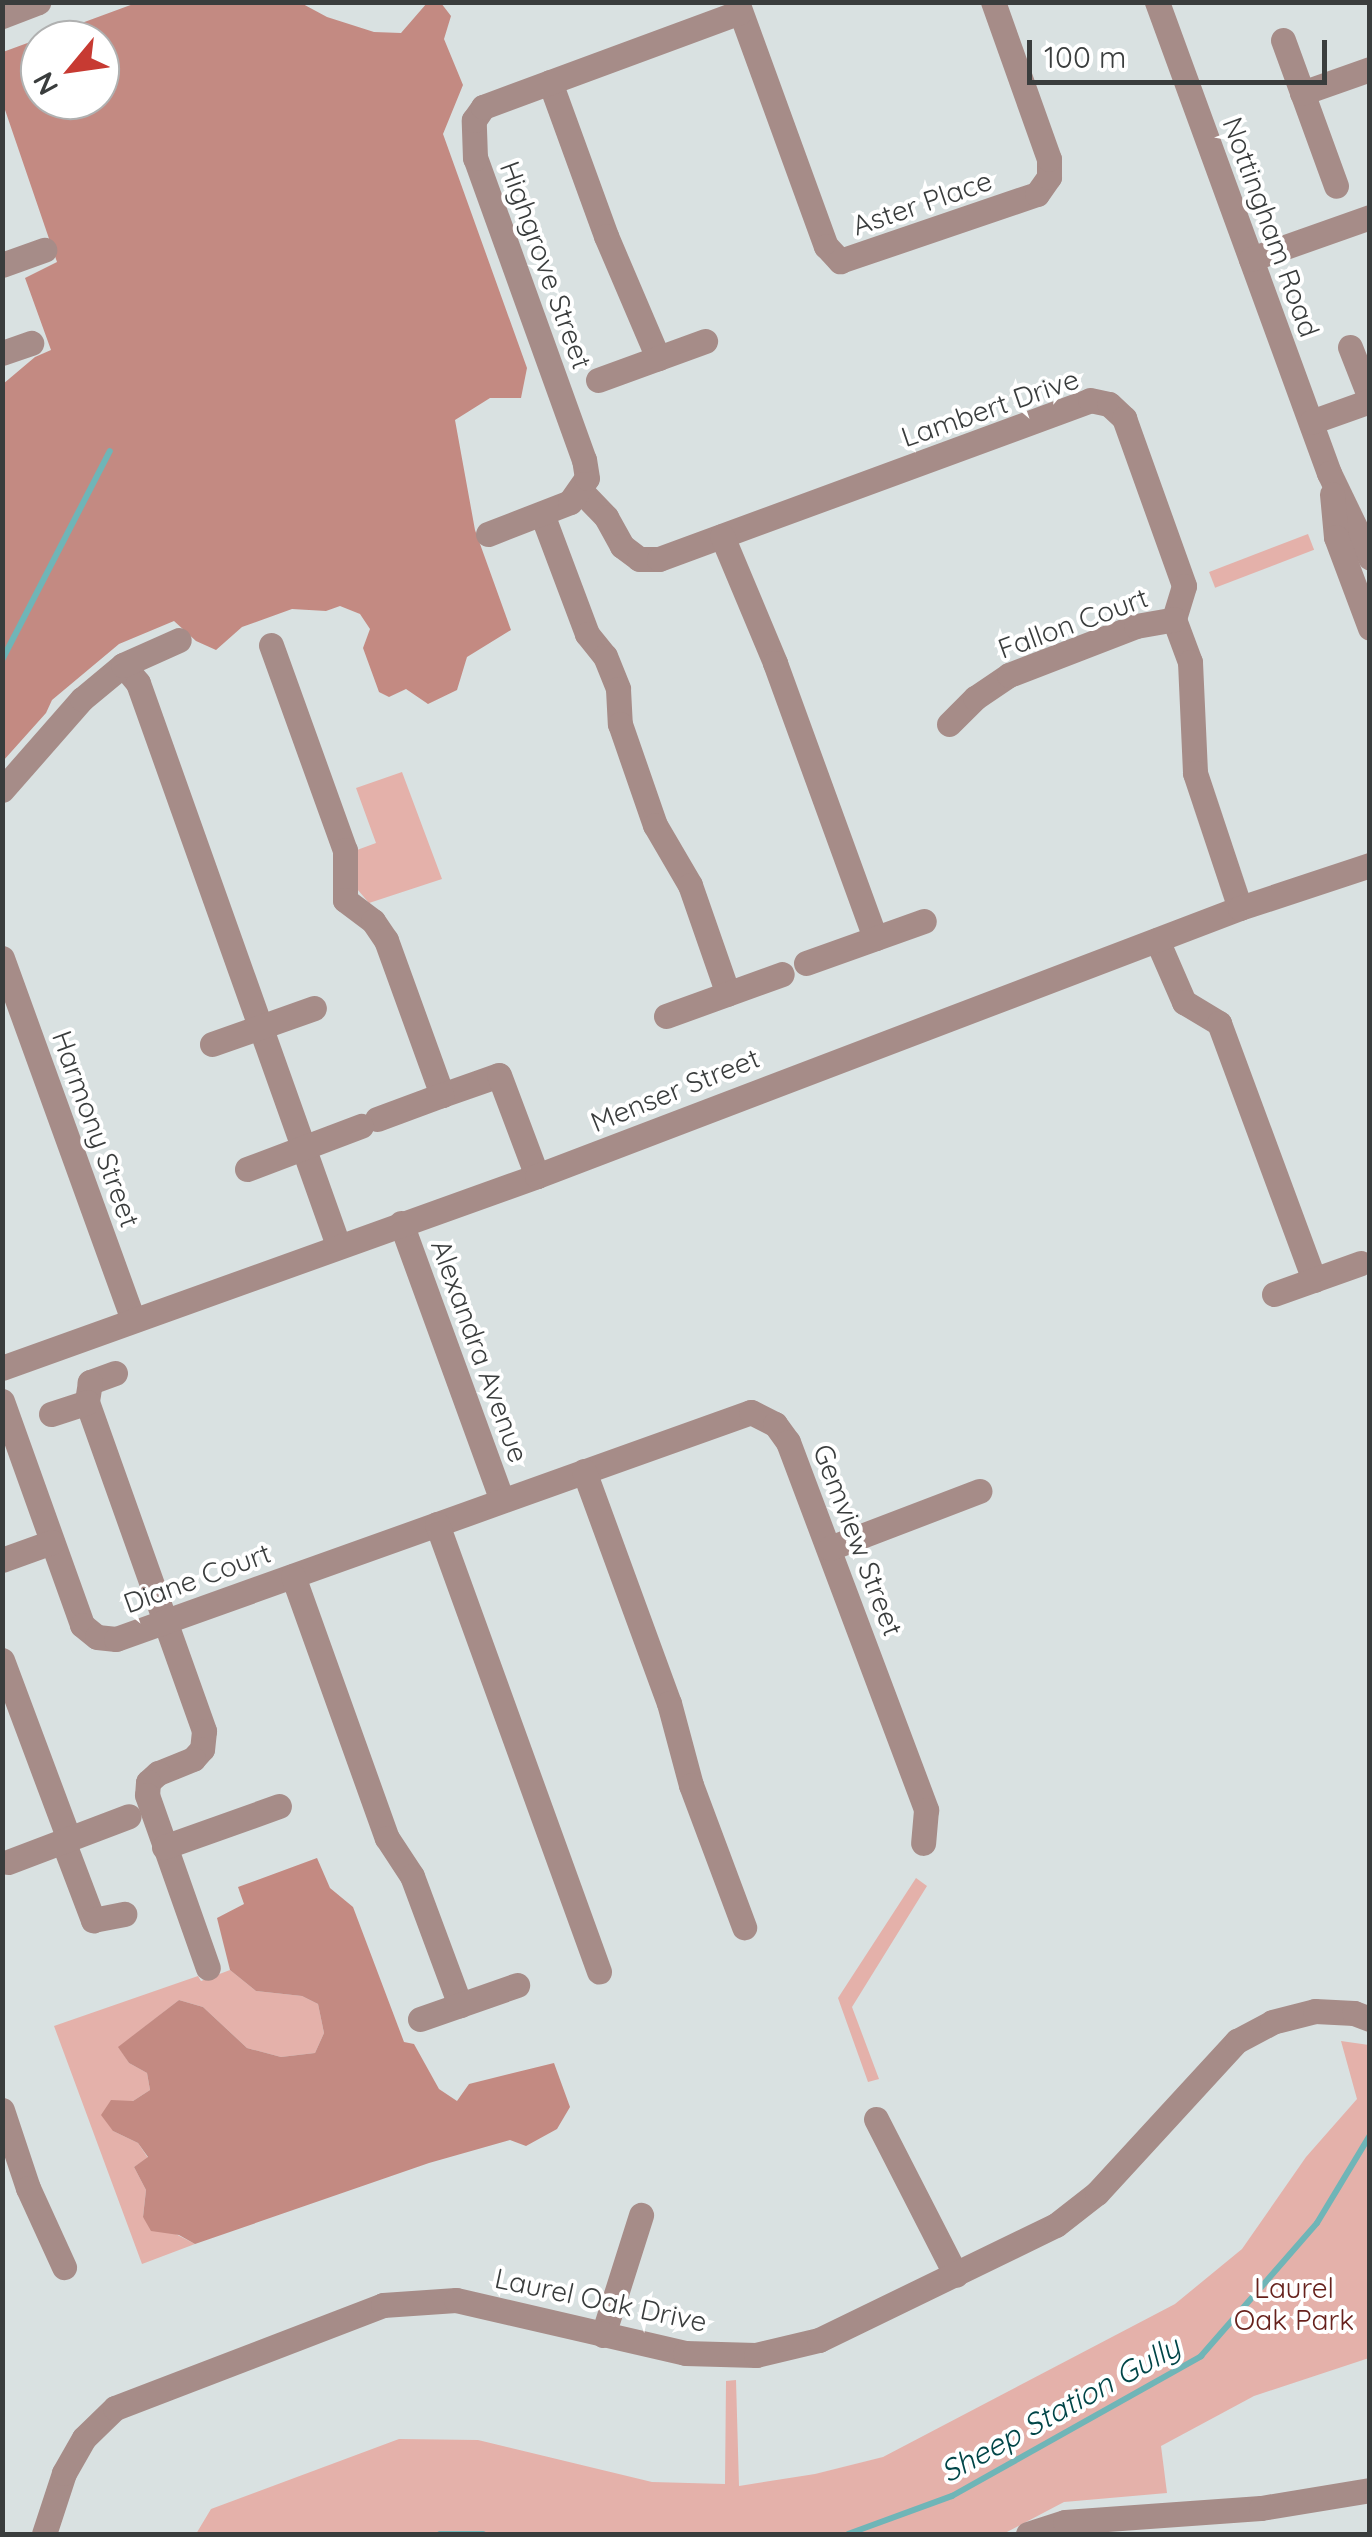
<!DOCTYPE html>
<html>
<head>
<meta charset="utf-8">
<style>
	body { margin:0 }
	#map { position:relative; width:1372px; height:2537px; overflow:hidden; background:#d9e1e1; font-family:Quicksand,sans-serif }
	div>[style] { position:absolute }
	.green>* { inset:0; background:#e4b1aa; transform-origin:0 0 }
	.forest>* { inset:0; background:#c38a82 }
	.stream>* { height:6px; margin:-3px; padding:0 3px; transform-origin:3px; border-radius:3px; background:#6fb5b7 }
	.minor>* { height:25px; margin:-12.5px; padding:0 12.5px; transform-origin:12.5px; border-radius:12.5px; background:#a68c88 }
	span { translate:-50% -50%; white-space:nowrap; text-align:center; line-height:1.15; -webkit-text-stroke:8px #fff; paint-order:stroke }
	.street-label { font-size:28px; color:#3a3d3d }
	.park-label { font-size:28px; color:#67221d }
	.water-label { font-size:30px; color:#004547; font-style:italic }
	.frame { position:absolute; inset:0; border:5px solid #3a3d3d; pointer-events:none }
	.north { position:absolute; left:20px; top:20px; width:100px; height:100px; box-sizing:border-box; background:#fff; border:2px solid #b0b1b1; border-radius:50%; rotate:241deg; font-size:28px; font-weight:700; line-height:40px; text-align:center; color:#3a3d3d }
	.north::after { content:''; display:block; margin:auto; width:35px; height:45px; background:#c73a32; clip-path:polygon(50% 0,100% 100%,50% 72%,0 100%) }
	.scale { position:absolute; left:1027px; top:40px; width:300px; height:45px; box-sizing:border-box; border:5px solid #3a3d3d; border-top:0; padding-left:12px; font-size:30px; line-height:35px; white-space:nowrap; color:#3a3d3d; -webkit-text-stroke:8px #fff; paint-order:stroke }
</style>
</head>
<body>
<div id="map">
	<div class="green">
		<i style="left:1308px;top:534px;width:17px;height:106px;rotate:69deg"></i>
		<i style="clip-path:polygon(402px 772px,442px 879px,369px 903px,352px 883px,357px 850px,376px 843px,356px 788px)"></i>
		<i style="clip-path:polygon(916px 1878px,927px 1886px,852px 2007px,879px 2079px,868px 2082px,838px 1998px)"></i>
		<i style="clip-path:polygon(230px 1970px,256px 1991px,302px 1996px,318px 2004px,324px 2033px,315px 2053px,281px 2057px,247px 2048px,203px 2007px,179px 2000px,119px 2047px,129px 2063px,147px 2073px,150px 2090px,133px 2101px,113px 2131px,138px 2143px,148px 2158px,134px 2167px,146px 2190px,143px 2217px,195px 2244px,142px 2264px,54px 2026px,198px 1976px,201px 1981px)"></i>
		<i style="clip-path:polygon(1341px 2041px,1369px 2045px,1369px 2358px,1254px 2396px,1161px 2446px,1167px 2493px,1064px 2502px,1003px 2534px,196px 2534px,211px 2509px,399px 2439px,478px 2440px,652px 2482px,725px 2484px,726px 2381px,736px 2380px,739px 2486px,815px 2474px,883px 2457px,1175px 2304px,1242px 2249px,1306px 2157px,1357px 2099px)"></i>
	</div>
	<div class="forest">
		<i style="clip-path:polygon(evenodd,136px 3px,301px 3px,327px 17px,374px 32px,401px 33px,427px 3px,441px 3px,451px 16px,444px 39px,463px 85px,443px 134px,527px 368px,521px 398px,490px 398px,455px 420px,475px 530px,511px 630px,467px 657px,457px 690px,428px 704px,406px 689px,389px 697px,379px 692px,363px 648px,370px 629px,360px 614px,340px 606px,326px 611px,292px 609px,242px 627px,216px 650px,196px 641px,174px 621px,119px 644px,52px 700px,46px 713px,3px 761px,3px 384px,35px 357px,51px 350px,25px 278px,57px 262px,3px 104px,3px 52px,136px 3px,40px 40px,100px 40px,100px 100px,40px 100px,40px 40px)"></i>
		<i style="clip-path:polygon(317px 1858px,330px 1888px,353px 1907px,404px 2042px,414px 2044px,439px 2089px,457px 2101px,469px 2084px,554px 2063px,570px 2107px,557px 2129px,526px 2146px,510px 2140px,429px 2163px,195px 2244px,179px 2235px,151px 2231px,143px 2217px,146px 2190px,134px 2167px,148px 2157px,138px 2143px,113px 2131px,101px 2115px,111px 2100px,133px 2101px,150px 2090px,147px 2073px,129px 2063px,118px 2047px,179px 2000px,203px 2007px,247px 2048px,281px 2057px,315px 2053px,324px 2033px,318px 2004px,302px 1996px,256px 1991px,230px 1970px,217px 1918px,244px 1904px,238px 1887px)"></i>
	</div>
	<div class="stream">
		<i style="left:2px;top:660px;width:235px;rotate:-62.7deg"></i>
		<i style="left:440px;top:2534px;width:43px"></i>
		<i style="left:848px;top:2534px;width:111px;rotate:-20.1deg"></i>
		<i style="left:952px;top:2496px;width:286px;rotate:-29.3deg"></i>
		<i style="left:1201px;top:2356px;width:176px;rotate:-48.9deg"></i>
		<i style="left:1317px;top:2223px;width:103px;rotate:-58.9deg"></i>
	</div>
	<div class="minor">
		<i style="left:737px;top:2px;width:260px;rotate:70deg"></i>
		<i style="left:826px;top:246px;width:21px;rotate:47deg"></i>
		<i style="left:840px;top:261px;width:208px;rotate:-18.8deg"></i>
		<i style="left:1037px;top:194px;width:21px;rotate:-55deg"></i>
		<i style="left:1049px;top:177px;width:18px;rotate:-90deg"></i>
		<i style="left:1049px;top:159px;width:167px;rotate:-109.6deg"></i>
		<i style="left:1157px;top:2px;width:501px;rotate:69.94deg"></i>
		<i style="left:1329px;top:473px;width:94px;rotate:64.2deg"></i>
		<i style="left:2px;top:16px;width:39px;rotate:-21deg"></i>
		<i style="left:1283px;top:40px;width:155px;rotate:70deg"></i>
		<i style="left:550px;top:82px;width:164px;rotate:70deg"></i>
		<i style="left:606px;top:236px;width:133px;rotate:66.9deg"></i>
		<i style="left:1302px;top:93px;width:72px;rotate:-19.4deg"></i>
		<i style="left:1251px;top:259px;width:126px;rotate:-19.4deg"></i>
		<i style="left:2px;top:265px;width:45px;rotate:-19.7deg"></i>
		<i style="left:1350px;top:347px;width:55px;rotate:68.6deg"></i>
		<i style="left:2px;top:353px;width:31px;rotate:-19deg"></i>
		<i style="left:598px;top:380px;width:114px;rotate:-20deg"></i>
		<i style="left:1311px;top:422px;width:63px;rotate:-19.6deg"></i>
		<i style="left:581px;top:491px;width:36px;rotate:46deg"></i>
		<i style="left:606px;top:517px;width:33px;rotate:61deg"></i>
		<i style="left:622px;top:546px;width:21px;rotate:37deg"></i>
		<i style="left:639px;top:559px;width:20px"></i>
		<i style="left:659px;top:559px;width:459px;rotate:-20.2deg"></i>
		<i style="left:1090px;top:400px;width:19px;rotate:12deg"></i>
		<i style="left:1109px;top:404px;width:21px;rotate:43deg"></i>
		<i style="left:1124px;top:418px;width:178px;rotate:70.3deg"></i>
		<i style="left:1184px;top:586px;width:34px;rotate:107deg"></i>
		<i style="left:1174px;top:619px;width:46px;rotate:69.6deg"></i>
		<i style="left:1190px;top:662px;width:111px;rotate:87.4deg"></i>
		<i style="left:1195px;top:773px;width:142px;rotate:71.6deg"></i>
		<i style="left:1332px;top:494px;width:43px;rotate:84.7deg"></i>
		<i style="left:1336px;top:537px;width:97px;rotate:69.5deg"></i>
		<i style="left:542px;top:514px;width:128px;rotate:69.4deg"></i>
		<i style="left:587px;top:634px;width:28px;rotate:51deg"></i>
		<i style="left:605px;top:656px;width:35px;rotate:68deg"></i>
		<i style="left:618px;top:689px;width:35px;rotate:87deg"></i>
		<i style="left:620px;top:724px;width:107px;rotate:70.9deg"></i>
		<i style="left:655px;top:825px;width:69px;rotate:59.7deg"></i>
		<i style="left:690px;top:885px;width:115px;rotate:70.8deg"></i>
		<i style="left:488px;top:534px;width:88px;rotate:-21.3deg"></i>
		<i style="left:570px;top:502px;width:29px;rotate:-55deg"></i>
		<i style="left:587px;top:478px;width:18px;rotate:-99deg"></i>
		<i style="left:584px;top:460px;width:321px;rotate:-109.8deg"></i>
		<i style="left:475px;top:158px;width:38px;rotate:-92deg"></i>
		<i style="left:474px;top:120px;width:16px;rotate:-55deg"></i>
		<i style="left:483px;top:107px;width:274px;rotate:-20.3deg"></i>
		<i style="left:722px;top:536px;width:138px;rotate:67.3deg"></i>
		<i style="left:775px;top:663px;width:293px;rotate:70deg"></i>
		<i style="left:271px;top:645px;width:218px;rotate:70.2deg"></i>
		<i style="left:345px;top:850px;width:50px;rotate:90deg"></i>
		<i style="left:345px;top:900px;width:35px;rotate:37deg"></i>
		<i style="left:373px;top:921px;width:23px;rotate:56deg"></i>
		<i style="left:386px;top:940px;width:165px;rotate:70.1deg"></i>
		<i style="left:442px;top:1095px;width:60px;rotate:-19.3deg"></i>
		<i style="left:499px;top:1075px;width:108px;rotate:69.4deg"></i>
		<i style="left:123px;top:665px;width:23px;rotate:50deg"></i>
		<i style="left:138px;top:683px;width:597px;rotate:70.41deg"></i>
		<i style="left:949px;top:724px;width:37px;rotate:-45deg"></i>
		<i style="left:975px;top:698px;width:41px;rotate:-34.1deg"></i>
		<i style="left:1009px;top:675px;width:136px;rotate:-21.1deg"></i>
		<i style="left:1136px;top:626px;width:39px;rotate:-10deg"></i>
		<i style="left:2px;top:790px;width:121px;rotate:-48.7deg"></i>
		<i style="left:82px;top:699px;width:53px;rotate:-39.7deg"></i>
		<i style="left:123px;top:665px;width:61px;rotate:-24.1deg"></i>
		<i style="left:1157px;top:940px;width:68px;rotate:66.5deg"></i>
		<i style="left:1184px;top:1002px;width:41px;rotate:31deg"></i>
		<i style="left:1219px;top:1023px;width:274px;rotate:69.7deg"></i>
		<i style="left:2px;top:958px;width:384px;rotate:70.1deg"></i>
		<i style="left:806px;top:963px;width:125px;rotate:-19.6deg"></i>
		<i style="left:666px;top:1016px;width:123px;rotate:-19.9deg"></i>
		<i style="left:212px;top:1044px;width:108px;rotate:-19.4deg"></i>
		<i style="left:377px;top:1119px;width:69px;rotate:-20.3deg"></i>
		<i style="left:247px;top:1169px;width:122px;rotate:-20.7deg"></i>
		<i style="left:401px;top:1223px;width:295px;rotate:70deg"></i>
		<i style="left:1274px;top:1294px;width:92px;rotate:-19.6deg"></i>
		<i style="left:2px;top:1368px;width:568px;rotate:-19.74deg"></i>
		<i style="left:537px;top:1176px;width:752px;rotate:-20.87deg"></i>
		<i style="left:1240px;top:908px;width:137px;rotate:-18.3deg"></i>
		<i style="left:115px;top:1373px;width:27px;rotate:160deg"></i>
		<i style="left:90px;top:1382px;width:20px;rotate:99deg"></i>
		<i style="left:87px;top:1402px;width:349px;rotate:70.4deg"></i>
		<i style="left:204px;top:1731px;width:18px;rotate:96deg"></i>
		<i style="left:202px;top:1749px;width:13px;rotate:132deg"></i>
		<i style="left:193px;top:1759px;width:38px;rotate:158deg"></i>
		<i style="left:158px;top:1773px;width:13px;rotate:138deg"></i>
		<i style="left:148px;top:1782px;width:13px;rotate:94deg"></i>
		<i style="left:147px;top:1795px;width:183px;rotate:70.6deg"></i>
		<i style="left:2px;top:1401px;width:238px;rotate:70.3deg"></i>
		<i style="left:82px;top:1625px;width:19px;rotate:39deg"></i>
		<i style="left:97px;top:1637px;width:19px;rotate:6deg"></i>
		<i style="left:116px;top:1639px;width:674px;rotate:-19.67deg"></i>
		<i style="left:751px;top:1412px;width:27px;rotate:27deg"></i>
		<i style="left:775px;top:1424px;width:22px;rotate:54deg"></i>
		<i style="left:788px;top:1442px;width:393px;rotate:69.4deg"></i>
		<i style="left:926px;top:1810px;width:33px;rotate:95deg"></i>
		<i style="left:51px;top:1414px;width:38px;rotate:-18deg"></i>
		<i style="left:584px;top:1471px;width:247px;rotate:69.9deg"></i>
		<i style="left:669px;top:1703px;width:85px;rotate:75deg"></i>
		<i style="left:691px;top:1785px;width:152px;rotate:69.5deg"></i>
		<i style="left:437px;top:1524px;width:476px;rotate:70.1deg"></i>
		<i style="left:830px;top:1548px;width:160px;rotate:-20.9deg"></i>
		<i style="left:2px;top:1560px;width:53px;rotate:-19.8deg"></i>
		<i style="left:293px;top:1576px;width:278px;rotate:70.3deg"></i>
		<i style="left:387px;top:1838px;width:45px;rotate:56.7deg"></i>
		<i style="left:412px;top:1876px;width:138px;rotate:69.6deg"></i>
		<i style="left:2px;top:1660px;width:191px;rotate:69.5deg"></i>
		<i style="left:63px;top:1841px;width:85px;rotate:69.2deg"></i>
		<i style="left:93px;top:1920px;width:32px;rotate:-11deg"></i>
		<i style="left:164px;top:1847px;width:122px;rotate:-19.6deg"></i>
		<i style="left:8px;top:1862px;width:129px;rotate:-20.8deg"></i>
		<i style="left:420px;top:2019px;width:103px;rotate:-19.3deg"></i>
		<i style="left:2px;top:2110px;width:82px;rotate:71.6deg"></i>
		<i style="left:28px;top:2188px;width:87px;rotate:65.5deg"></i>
		<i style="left:876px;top:2119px;width:175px;rotate:62.9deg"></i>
		<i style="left:603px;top:2335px;width:126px;rotate:-72.4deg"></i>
		<i style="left:44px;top:2534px;width:64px;rotate:-71.8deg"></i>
		<i style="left:64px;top:2473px;width:40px;rotate:-60.3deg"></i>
		<i style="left:84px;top:2438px;width:43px;rotate:-44.1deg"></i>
		<i style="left:115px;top:2408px;width:287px;rotate:-21deg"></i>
		<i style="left:383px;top:2305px;width:73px;rotate:-3.9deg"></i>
		<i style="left:456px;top:2300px;width:235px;rotate:13deg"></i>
		<i style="left:685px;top:2353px;width:71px;rotate:1.6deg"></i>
		<i style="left:756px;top:2355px;width:65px;rotate:-13.4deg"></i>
		<i style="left:819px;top:2340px;width:263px;rotate:-25.9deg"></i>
		<i style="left:1056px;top:2225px;width:52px;rotate:-38deg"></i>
		<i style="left:1097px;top:2193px;width:207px;rotate:-47.4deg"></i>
		<i style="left:1237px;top:2041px;width:40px;rotate:-28deg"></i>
		<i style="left:1272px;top:2022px;width:44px;rotate:-14.3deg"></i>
		<i style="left:1315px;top:2011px;width:39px;rotate:3deg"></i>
		<i style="left:1354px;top:2013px;width:17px;rotate:21deg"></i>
		<i style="left:1028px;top:2534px;width:39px;rotate:-18deg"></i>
		<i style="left:1065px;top:2522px;width:196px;rotate:-4.1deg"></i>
		<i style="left:1261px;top:2508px;width:110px;rotate:-9.4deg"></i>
	</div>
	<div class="street-label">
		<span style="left:922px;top:203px;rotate:-19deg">Aster Place</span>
		<span style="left:1271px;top:227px;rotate:70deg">Nottingham Road</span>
		<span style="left:546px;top:265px;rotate:70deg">Highgrove Street</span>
		<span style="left:990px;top:408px;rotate:-19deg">Lambert Drive</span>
		<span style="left:1073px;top:623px;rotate:-20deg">Fallon Court</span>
		<span style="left:675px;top:1090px;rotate:-22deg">Menser Street</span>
		<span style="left:96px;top:1129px;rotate:70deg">Harmony Street</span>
		<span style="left:480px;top:1351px;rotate:70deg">Alexandra Avenue</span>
		<span style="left:858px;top:1540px;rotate:69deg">Gemview Street</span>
		<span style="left:197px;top:1578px;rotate:-20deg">Diane Court</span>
		<span style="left:601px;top:2300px;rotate:12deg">Laurel Oak Drive</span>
	</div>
	<div class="park-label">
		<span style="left:1294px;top:2304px">Laurel<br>Oak Park</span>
	</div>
	<div class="water-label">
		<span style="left:1060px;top:2409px;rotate:-29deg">Sheep Station Gully</span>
	</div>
	<div class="frame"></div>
	<div class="north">N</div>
	<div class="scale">100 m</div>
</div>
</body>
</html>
